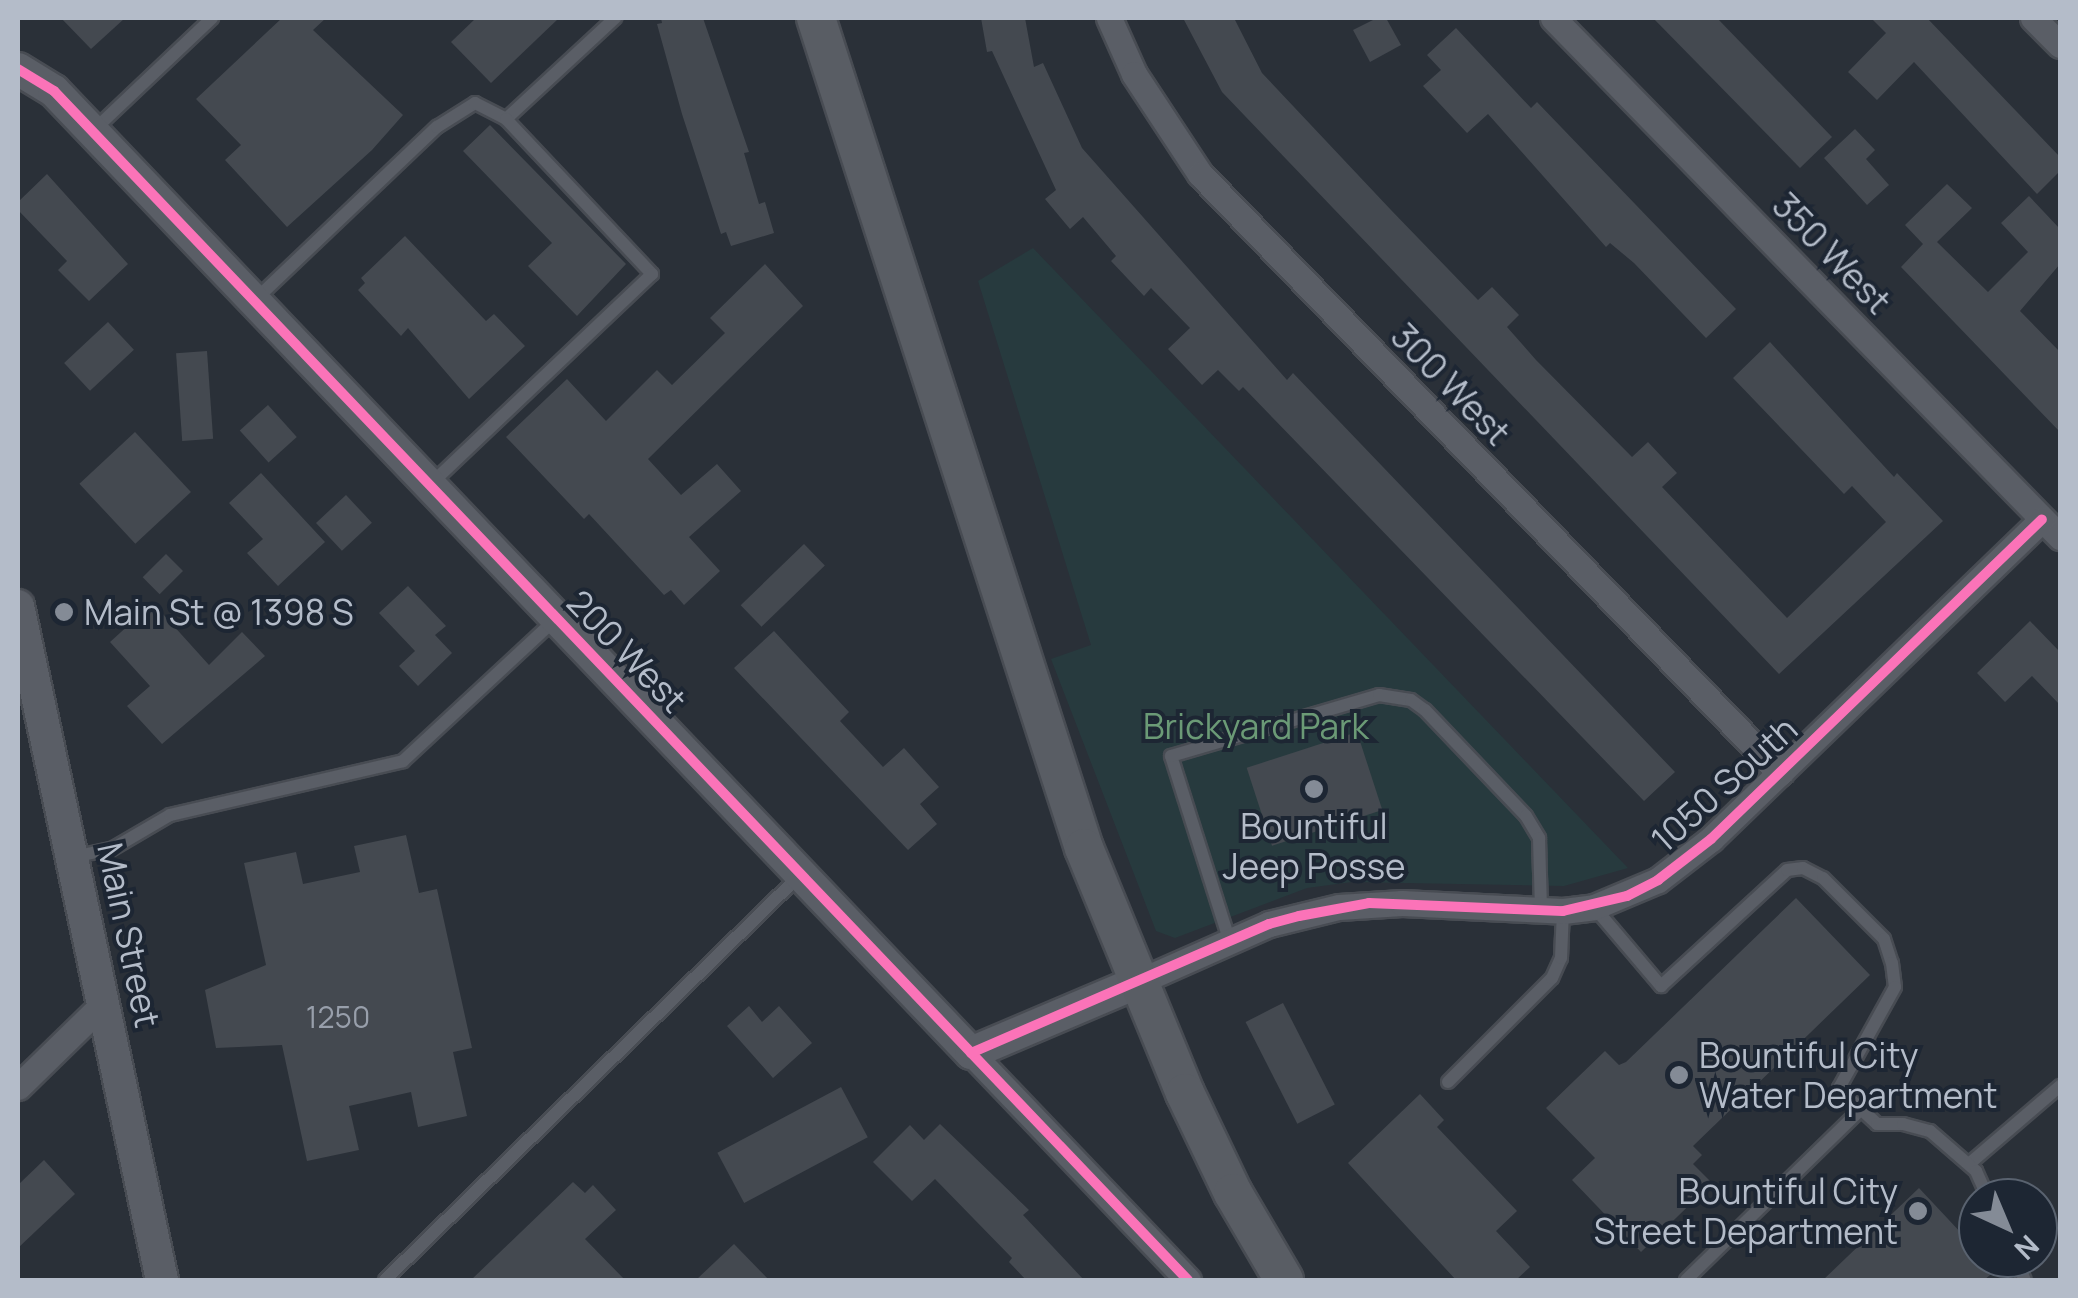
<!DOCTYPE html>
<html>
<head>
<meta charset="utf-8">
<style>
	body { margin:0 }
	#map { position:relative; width:2078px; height:1298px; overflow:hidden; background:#2a3038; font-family:Manrope,sans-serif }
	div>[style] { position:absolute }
	.green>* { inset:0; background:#273a3e }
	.building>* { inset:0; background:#444950; transform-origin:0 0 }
	.roads { filter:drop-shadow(2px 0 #484c53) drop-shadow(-2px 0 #484c53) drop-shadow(0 2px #484c53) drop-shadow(0 -2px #484c53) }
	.service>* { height:12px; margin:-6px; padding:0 6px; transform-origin:6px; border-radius:6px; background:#5a5e66 }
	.minor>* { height:25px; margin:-12.5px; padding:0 12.5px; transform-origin:12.5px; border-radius:12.5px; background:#5a5e66 }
	.tertiary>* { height:32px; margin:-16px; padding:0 16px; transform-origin:16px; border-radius:16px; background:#5a5e66 }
	.secondary>* { height:38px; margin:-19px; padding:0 19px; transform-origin:19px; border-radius:19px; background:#595d64 }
	.cycleway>* { height:10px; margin:-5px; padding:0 5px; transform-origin:5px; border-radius:5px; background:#fb73b8 }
	.dots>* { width:28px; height:28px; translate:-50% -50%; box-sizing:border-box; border:5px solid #1d2633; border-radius:50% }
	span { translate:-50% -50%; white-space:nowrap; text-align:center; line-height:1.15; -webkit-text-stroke:8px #1d2633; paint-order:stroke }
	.number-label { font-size:30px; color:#989fab }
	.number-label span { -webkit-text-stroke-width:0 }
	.street-label { font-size:35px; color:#b4bcc9 }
	.poi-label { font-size:35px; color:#b4bcc9 }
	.left { translate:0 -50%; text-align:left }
	.right { translate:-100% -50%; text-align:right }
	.park-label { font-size:35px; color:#6b9a76 }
	.frame { position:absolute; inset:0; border:20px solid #b4bcc9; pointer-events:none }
	.north { position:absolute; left:1958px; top:1178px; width:100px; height:100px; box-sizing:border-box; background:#1d2633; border:2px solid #59626f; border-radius:50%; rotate:136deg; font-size:28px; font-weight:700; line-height:40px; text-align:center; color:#b4bcc9 }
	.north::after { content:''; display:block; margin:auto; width:35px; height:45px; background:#848b96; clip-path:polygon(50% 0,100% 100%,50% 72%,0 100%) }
</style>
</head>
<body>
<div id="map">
	<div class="green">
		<i style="clip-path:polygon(1033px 248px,1628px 868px,1564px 886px,1352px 882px,1307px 888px,1175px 938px,1156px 931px,1051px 659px,1091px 645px,978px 281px)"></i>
	</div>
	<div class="building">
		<i style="clip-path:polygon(61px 18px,125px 18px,91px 49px)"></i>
		<i style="clip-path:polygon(282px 18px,326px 18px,313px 30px,403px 115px,372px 150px,287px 227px,225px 160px,241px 145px,196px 99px)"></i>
		<i style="clip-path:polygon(476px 18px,559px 18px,491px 83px,451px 42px)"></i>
		<i style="clip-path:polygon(661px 18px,703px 18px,749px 152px,744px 153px,759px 204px,765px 202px,774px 233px,731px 246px,726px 232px,721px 234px,682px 114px,657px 24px,662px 23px)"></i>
		<i style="clip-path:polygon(981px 18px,1025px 18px,1034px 67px,1043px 63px,1082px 148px,1287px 380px,1293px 373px,1675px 772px,1644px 801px,1243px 387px,1239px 391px,1218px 370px,1202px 385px,1168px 349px,1190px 328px,1151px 288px,1144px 296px,1111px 261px,1116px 256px,1083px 217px,1070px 229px,1045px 199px,1056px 190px,992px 51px,987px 52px)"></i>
		<i style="clip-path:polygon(1183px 18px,1234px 18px,1262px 73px,1391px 210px,1478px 300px,1492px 287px,1519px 315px,1507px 327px,1536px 360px,1632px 457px,1648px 442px,1677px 473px,1662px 487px,1787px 618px,1886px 522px,1852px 486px,1844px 494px,1733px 378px,1770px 342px,1894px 477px,1897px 473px,1943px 521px,1779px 674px,1222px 92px)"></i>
		<i style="clip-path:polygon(1377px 18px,1386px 18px,1401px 45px,1370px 62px,1353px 30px)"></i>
		<i style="clip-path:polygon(1653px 18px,1717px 18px,1832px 137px,1800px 168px)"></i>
		<i style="clip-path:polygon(1871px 18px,1927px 18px,2060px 157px,2060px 171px,2037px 194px,1914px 62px,1877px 100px,1848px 72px,1886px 33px)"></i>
		<i style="clip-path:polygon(1456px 28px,1531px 108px,1537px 102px,1736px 309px,1706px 338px,1634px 263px,1610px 243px,1606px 247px,1488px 114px,1467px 133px,1423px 86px,1441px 70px,1427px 55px)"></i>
		<i style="clip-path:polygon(490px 125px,626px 264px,577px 316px,528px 266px,552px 243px,463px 151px)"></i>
		<i style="clip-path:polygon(1855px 129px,1875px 150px,1866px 159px,1889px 185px,1867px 205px,1824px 158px)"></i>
		<i style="clip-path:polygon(47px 174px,128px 264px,89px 301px,58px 270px,67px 261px,18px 210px,18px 202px)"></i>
		<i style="clip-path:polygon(1947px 184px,1972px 208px,1937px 242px,1988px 292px,2028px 252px,2001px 223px,2029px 196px,2060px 229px,2060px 264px,2020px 311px,2060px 352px,2060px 432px,1901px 267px,1923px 244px,1905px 225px)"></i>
		<i style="clip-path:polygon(405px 236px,486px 321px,494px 314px,525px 346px,469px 399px,408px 328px,401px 336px,358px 290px,365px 283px,361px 278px)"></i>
		<i style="clip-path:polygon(765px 264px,803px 306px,648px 459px,681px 495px,717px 464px,741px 491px,689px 537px,720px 571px,684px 605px,671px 590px,664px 595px,589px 514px,584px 519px,506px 437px,567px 379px,606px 421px,657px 370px,672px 385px,725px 333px,710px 318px)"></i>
		<i style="left:108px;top:322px;width:38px;height:60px;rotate:47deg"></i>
		<i style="left:207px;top:351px;width:88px;height:31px;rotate:86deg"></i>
		<i style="left:268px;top:405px;width:43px;height:38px;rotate:48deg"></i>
		<i style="left:135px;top:432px;width:82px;height:76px;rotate:47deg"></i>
		<i style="clip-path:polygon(261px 473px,325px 542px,278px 586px,247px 553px,263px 539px,229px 503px)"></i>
		<i style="left:346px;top:495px;width:38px;height:41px;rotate:47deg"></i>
		<i style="left:804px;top:544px;width:30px;height:88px;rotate:46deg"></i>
		<i style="left:166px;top:554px;width:24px;height:33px;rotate:45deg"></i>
		<i style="clip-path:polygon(408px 586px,446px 626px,435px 635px,452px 653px,418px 686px,399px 666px,415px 651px,379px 613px)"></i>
		<i style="clip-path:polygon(153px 603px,209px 665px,242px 632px,265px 656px,162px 744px,127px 706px,150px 686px,110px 642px)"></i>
		<i style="clip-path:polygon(2030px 621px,2060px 652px,2060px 705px,2032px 676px,2005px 702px,1977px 673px)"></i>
		<i style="clip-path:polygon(774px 631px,849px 712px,840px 721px,883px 767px,904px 748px,939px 787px,920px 804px,937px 824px,908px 850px,734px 668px)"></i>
		<i style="left:1357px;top:732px;width:82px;height:116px;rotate:72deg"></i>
		<i style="clip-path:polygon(406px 835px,419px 893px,437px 889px,472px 1048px,453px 1052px,467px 1116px,418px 1127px,411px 1092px,349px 1106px,359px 1150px,307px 1161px,282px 1045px,216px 1048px,205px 990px,266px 965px,244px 863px,296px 852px,303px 884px,360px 872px,354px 846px)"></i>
		<i style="clip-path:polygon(1796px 898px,1870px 975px,1693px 1146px,1702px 1155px,1693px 1164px,1712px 1183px,1641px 1252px,1572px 1180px,1595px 1158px,1546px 1108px,1605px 1051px,1619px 1065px,1626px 1062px)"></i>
		<i style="left:1283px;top:1003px;width:114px;height:42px;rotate:63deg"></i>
		<i style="clip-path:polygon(749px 1006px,762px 1022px,779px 1006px,812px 1043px,773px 1078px,727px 1026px)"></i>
		<i style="left:841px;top:1087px;width:57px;height:140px;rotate:62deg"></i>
		<i style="clip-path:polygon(1420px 1094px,1444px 1120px,1437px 1127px,1517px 1211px,1496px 1231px,1530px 1267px,1516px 1280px,1456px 1280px,1348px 1163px)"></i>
		<i style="clip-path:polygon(940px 1124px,1029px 1210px,1023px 1215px,1084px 1280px,1026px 1280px,1009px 1262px,1012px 1258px,935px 1179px,912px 1201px,873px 1162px,910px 1125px,924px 1140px)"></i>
		<i style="clip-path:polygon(44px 1160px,75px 1194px,18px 1248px,18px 1185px)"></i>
		<i style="clip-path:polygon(573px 1182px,585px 1193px,593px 1185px,616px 1210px,585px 1239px,625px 1280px,471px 1280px)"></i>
		<i style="clip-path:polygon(1919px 1188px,1978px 1251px,1978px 1258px,1985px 1258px,1996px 1270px,1984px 1280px,1823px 1280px)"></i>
		<i style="clip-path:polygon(734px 1244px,769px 1280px,696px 1280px)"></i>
	</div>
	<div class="roads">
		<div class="service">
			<i style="left:506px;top:119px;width:149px;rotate:-42.8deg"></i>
			<i style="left:94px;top:130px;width:163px;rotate:-43.5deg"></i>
			<i style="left:254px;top:301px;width:253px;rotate:-43.6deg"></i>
			<i style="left:437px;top:127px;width:45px;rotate:-32.3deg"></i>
			<i style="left:475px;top:103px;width:35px;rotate:27deg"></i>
			<i style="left:506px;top:119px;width:213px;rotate:46.7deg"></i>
			<i style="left:652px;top:274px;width:303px;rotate:136.5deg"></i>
			<i style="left:73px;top:857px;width:40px;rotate:-12deg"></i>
			<i style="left:112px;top:849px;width:67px;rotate:-30.4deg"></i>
			<i style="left:170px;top:815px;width:239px;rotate:-13deg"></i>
			<i style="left:403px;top:761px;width:209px;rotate:-42.9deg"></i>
			<i style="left:1594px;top:907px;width:104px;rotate:49.7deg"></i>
			<i style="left:1661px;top:986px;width:171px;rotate:-42.6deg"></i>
			<i style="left:1787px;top:870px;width:16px;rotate:-7deg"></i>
			<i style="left:1803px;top:868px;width:22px;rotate:27deg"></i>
			<i style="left:1823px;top:878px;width:86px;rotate:45deg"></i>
			<i style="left:1884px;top:939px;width:25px;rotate:72deg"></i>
			<i style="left:1892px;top:963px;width:24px;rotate:83deg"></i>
			<i style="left:1895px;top:987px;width:115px;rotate:119deg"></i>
			<i style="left:1839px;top:1088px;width:30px;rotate:44deg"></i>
			<i style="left:1230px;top:942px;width:195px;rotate:-107.6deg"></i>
			<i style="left:1171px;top:756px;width:217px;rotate:-16.3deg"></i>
			<i style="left:1379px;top:695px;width:32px;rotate:9deg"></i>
			<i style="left:1411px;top:700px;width:17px;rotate:36deg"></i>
			<i style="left:1425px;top:710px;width:146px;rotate:46.4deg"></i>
			<i style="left:1526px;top:816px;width:26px;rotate:59deg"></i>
			<i style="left:1539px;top:838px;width:73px;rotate:88.4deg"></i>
			<i style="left:1448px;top:1082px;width:147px;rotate:-45deg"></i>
			<i style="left:1552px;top:978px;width:22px;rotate:-66deg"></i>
			<i style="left:1561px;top:958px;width:47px;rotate:-87.6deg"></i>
			<i style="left:1969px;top:1164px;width:120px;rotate:-40.6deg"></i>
			<i style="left:2015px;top:1258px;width:24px;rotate:66deg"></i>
			<i style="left:385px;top:1280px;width:580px;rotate:-44.3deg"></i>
			<i style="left:1686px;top:1280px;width:245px;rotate:-44.3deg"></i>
			<i style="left:1861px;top:1109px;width:22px;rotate:43deg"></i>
			<i style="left:1877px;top:1124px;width:26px"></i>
			<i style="left:1903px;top:1124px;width:28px;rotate:15deg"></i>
			<i style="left:1930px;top:1131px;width:61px;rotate:41deg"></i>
			<i style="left:1976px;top:1171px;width:30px;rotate:66deg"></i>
		</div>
		<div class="minor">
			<i style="left:1109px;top:18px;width:61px;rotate:65.9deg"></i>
			<i style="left:1134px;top:74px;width:120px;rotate:56.6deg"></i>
			<i style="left:1200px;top:174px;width:834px;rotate:45.92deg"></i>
			<i style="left:1553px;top:18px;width:726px;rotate:45.67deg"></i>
			<i style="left:2033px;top:18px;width:38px;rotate:45deg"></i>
			<i style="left:1138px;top:982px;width:143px;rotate:-23.9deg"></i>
			<i style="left:1269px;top:924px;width:72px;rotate:-13.7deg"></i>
			<i style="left:1339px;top:907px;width:63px;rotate:-3.6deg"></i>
			<i style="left:1402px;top:903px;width:161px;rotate:2.8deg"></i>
			<i style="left:1563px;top:911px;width:31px;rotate:-7deg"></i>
			<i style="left:1594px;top:907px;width:69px;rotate:-22.9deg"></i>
			<i style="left:1658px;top:880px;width:67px;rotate:-37.7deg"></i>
			<i style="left:1711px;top:839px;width:460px;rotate:-44deg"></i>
			<i style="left:971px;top:1053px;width:314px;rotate:46.3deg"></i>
			<i style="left:18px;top:1087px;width:119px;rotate:-44.3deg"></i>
		</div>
		<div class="tertiary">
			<i style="left:18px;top:69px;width:42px;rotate:31.4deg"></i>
			<i style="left:54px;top:91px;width:1329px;rotate:46.37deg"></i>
			<i style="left:971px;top:1053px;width:181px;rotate:-23deg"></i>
			<i style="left:18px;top:606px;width:689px;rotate:77.94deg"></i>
		</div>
		<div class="secondary">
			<i style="left:816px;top:18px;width:872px;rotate:72.11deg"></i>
			<i style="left:1084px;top:848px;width:265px;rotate:67.6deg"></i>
			<i style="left:1185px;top:1093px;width:111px;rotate:64.4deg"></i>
			<i style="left:1233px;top:1193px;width:101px;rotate:59.6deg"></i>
		</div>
	</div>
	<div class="cycleway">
		<i style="left:18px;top:69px;width:42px;rotate:31.4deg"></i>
		<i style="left:54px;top:91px;width:1643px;rotate:46.36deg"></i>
		<i style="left:971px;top:1053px;width:325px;rotate:-23.4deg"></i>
		<i style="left:1269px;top:924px;width:31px;rotate:-15deg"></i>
		<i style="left:1299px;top:916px;width:71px;rotate:-10.5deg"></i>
		<i style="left:1369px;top:903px;width:194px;rotate:2.4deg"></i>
		<i style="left:1563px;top:911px;width:66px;rotate:-13.2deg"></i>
		<i style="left:1627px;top:896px;width:35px;rotate:-27deg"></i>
		<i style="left:1658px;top:880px;width:67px;rotate:-37.7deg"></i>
		<i style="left:1711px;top:839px;width:460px;rotate:-44deg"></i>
	</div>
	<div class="dots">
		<i style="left:64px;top:612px;background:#848b96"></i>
		<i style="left:1314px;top:789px;background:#848b96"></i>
		<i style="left:1679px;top:1075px;background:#848b96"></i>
		<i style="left:1918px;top:1211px;background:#848b96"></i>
	</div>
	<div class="number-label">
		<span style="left:338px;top:1017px">1250</span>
	</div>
	<div class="street-label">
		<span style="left:1832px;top:253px;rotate:46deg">350 West</span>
		<span style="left:1451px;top:384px;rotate:46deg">300 West</span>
		<span style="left:627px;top:651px;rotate:46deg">200 West</span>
		<span style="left:1724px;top:784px;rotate:-42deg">1050 South</span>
		<span style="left:129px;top:935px;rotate:78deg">Main Street</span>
	</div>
	<div class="poi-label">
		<span class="left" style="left:84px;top:612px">Main St @ 1398 S</span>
		<span style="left:1314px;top:846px">Bountiful<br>Jeep Posse</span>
		<span class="left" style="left:1699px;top:1075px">Bountiful City<br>Water Department</span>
		<span class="right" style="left:1898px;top:1211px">Bountiful City<br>Street Department</span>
	</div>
	<div class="park-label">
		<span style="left:1256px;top:726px">Brickyard Park</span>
	</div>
	<div class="frame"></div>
	<div class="north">N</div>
</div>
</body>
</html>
